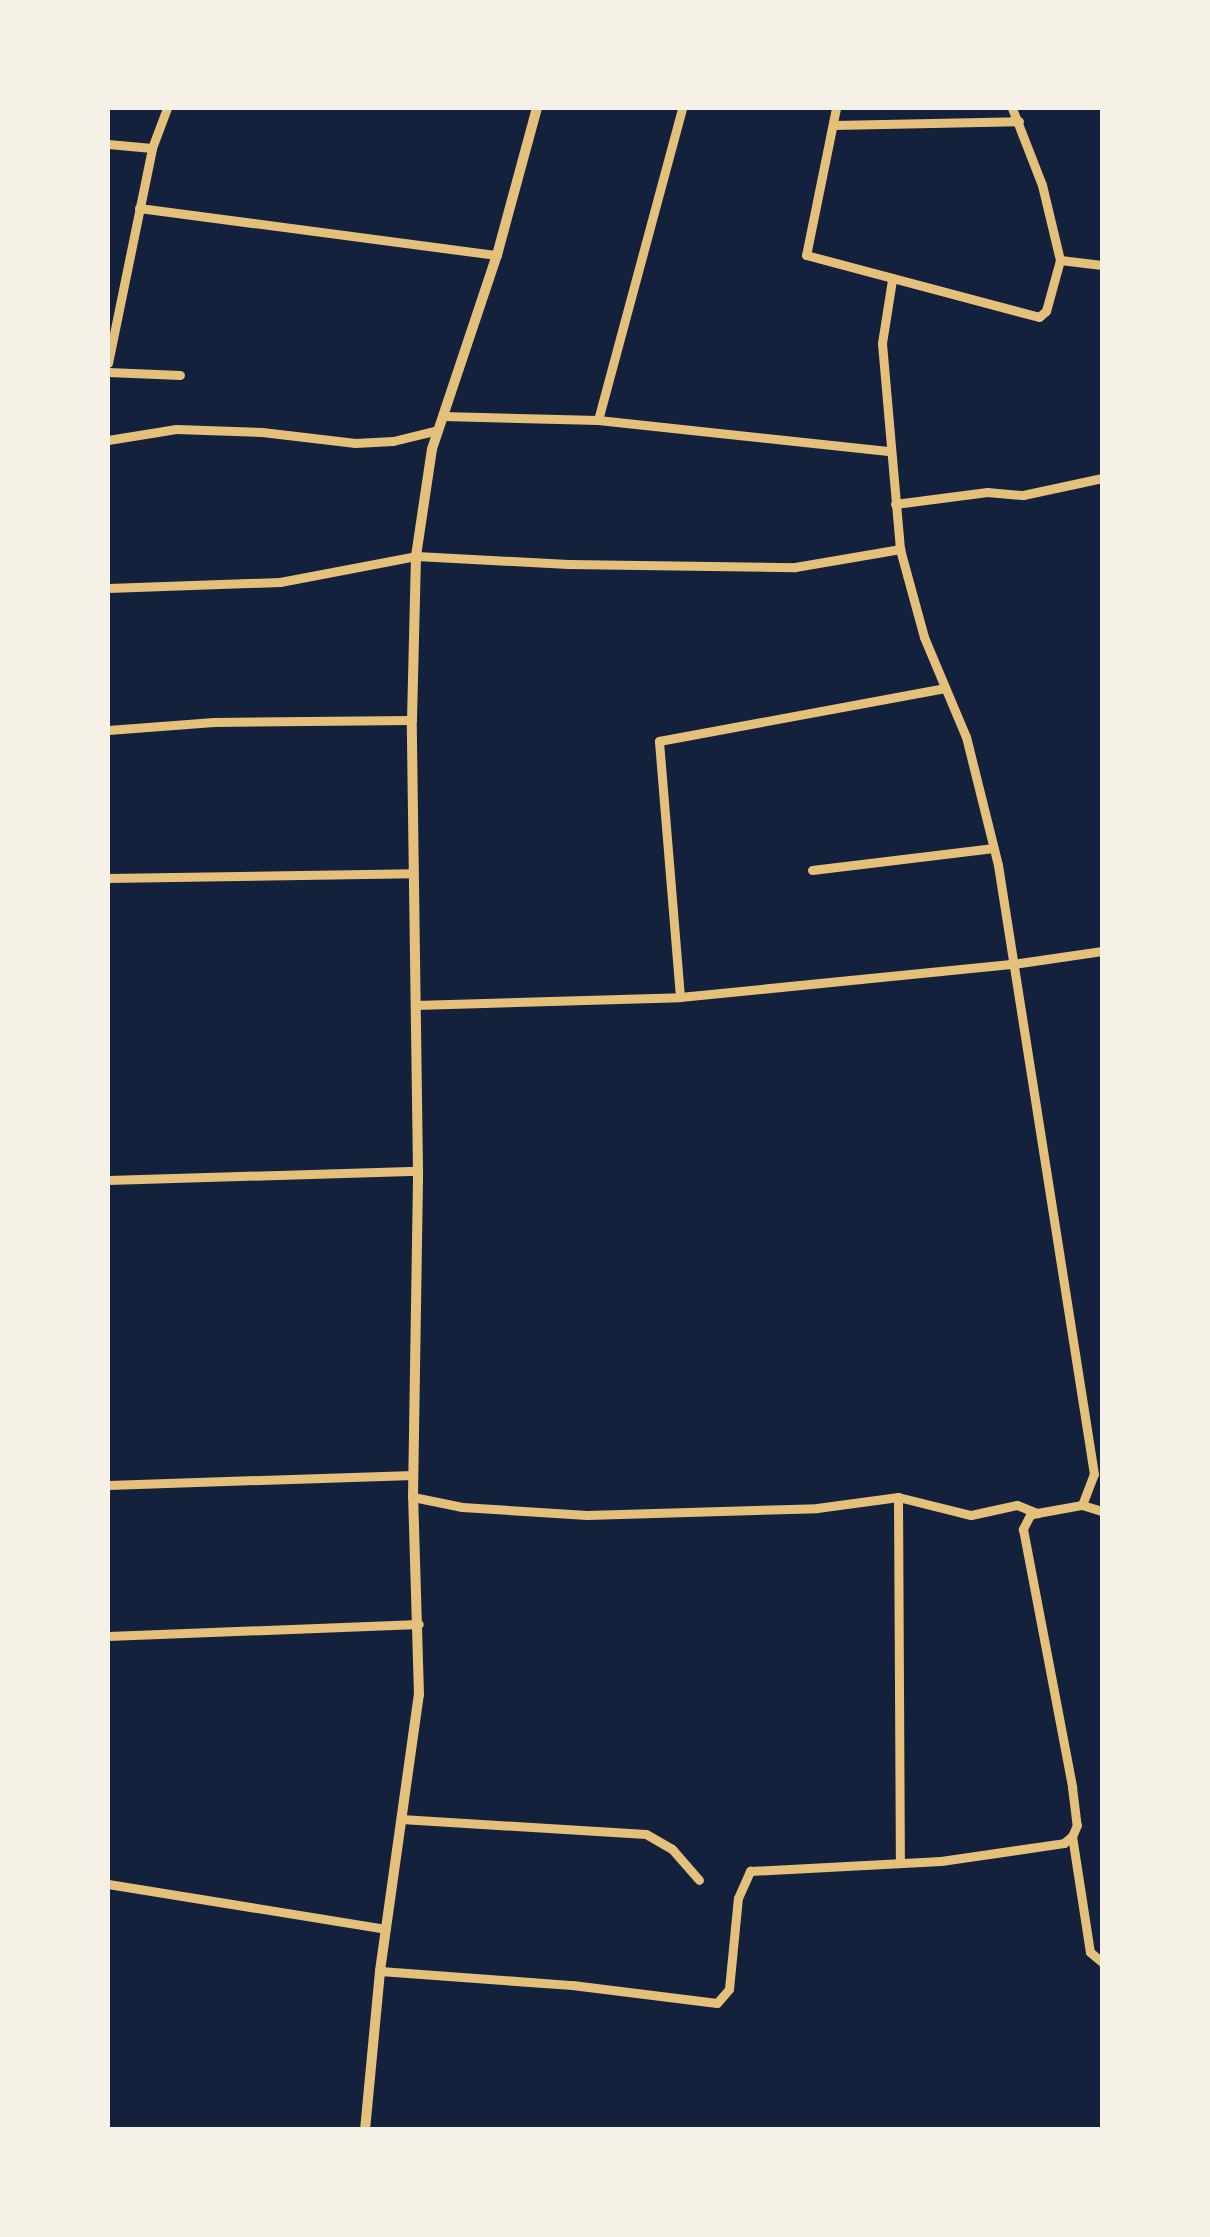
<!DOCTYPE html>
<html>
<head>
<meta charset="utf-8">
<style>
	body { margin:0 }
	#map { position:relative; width:1210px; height:2237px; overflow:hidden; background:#14213d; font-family:Manrope,sans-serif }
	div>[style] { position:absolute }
	.minor>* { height:9px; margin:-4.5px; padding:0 4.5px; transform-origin:4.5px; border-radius:4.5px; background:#e5c07b }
	.tertiary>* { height:10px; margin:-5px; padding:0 5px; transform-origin:5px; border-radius:5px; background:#e5c07b }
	span { translate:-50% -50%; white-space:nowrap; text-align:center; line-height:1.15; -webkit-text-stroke:8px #f6f1e7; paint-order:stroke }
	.frame { position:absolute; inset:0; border:110px solid #f6f1e7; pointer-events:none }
</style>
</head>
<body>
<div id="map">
	<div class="minor">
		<i style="left:836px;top:108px;width:150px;rotate:101.5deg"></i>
		<i style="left:806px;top:255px;width:241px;rotate:14.9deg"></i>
		<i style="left:1039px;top:317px;width:9px;rotate:-41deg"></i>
		<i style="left:1046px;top:311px;width:53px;rotate:-74.6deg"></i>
		<i style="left:1060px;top:260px;width:77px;rotate:-103.5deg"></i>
		<i style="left:1042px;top:185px;width:83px;rotate:-111.3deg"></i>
		<i style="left:834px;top:125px;width:185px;rotate:-1.2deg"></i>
		<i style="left:108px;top:144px;width:44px;rotate:5.2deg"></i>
		<i style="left:139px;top:208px;width:361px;rotate:7.5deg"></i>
		<i style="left:1060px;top:260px;width:42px;rotate:6.8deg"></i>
		<i style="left:108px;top:363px;width:219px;rotate:-78.4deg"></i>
		<i style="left:152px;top:148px;width:43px;rotate:-69.4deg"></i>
		<i style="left:108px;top:372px;width:72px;rotate:2.4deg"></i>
		<i style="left:443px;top:416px;width:155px;rotate:1.5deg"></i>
		<i style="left:598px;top:420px;width:294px;rotate:6.1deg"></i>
		<i style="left:598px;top:420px;width:323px;rotate:-74.9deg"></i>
		<i style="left:108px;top:440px;width:69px;rotate:-9.2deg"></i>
		<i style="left:176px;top:429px;width:86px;rotate:2deg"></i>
		<i style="left:262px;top:432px;width:94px;rotate:6.7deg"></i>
		<i style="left:355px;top:443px;width:38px;rotate:-3deg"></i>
		<i style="left:393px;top:441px;width:46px;rotate:-13.7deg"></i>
		<i style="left:895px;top:504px;width:93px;rotate:-7.4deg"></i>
		<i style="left:987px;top:492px;width:36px;rotate:5deg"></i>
		<i style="left:1023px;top:495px;width:81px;rotate:-12.1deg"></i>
		<i style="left:108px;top:588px;width:172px;rotate:-2deg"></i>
		<i style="left:280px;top:582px;width:138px;rotate:-10.8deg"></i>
		<i style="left:416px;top:556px;width:152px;rotate:3deg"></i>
		<i style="left:568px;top:564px;width:227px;rotate:0.8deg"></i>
		<i style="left:795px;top:567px;width:107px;rotate:-9.7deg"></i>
		<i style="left:108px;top:730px;width:106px;rotate:-4.3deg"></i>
		<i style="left:214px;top:722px;width:198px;rotate:-0.6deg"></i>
		<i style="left:812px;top:870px;width:183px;rotate:-6.9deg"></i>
		<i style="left:108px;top:878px;width:305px;rotate:-0.9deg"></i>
		<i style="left:680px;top:997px;width:257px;rotate:-94.7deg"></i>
		<i style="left:659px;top:741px;width:291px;rotate:-10.5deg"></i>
		<i style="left:415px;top:1005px;width:265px;rotate:-1.7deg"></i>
		<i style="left:680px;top:997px;width:335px;rotate:-5.7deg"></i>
		<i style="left:1013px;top:964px;width:90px;rotate:-8.3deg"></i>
		<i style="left:108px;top:1180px;width:310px;rotate:-1.7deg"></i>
		<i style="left:108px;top:1485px;width:305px;rotate:-1.9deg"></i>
		<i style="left:413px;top:1497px;width:50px;rotate:11.5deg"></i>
		<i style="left:462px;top:1507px;width:125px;rotate:3.7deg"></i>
		<i style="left:587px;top:1515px;width:230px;rotate:-1.7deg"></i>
		<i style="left:817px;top:1508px;width:82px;rotate:-7.7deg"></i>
		<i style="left:898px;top:1497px;width:75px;rotate:13.9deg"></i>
		<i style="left:971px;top:1515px;width:47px;rotate:-12.3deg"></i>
		<i style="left:1017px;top:1505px;width:22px;rotate:22deg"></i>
		<i style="left:1037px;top:1513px;width:46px;rotate:-10.1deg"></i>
		<i style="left:1082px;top:1505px;width:33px;rotate:-69deg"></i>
		<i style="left:1094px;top:1474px;width:617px;rotate:-98.96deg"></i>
		<i style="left:998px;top:865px;width:132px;rotate:-104deg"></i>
		<i style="left:966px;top:737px;width:108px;rotate:-112.8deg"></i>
		<i style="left:924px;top:637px;width:91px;rotate:-105.3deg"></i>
		<i style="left:900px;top:549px;width:207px;rotate:-95deg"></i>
		<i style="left:882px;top:343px;width:64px;rotate:-81deg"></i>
		<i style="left:898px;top:1497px;width:366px;rotate:89.7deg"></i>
		<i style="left:1082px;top:1505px;width:21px;rotate:17deg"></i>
		<i style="left:1037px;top:1513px;width:7px;rotate:164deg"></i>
		<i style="left:1030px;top:1515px;width:16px;rotate:117deg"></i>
		<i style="left:1023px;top:1529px;width:263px;rotate:79.2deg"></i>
		<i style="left:1072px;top:1787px;width:38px;rotate:83deg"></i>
		<i style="left:1077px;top:1825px;width:12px;rotate:114deg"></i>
		<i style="left:1072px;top:1836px;width:117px;rotate:81.2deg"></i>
		<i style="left:1090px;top:1952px;width:16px;rotate:40deg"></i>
		<i style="left:108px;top:1636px;width:311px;rotate:-2.2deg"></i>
		<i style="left:401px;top:1819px;width:245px;rotate:3.5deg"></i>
		<i style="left:646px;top:1834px;width:30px;rotate:30deg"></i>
		<i style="left:672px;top:1849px;width:41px;rotate:48.9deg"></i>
		<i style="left:108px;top:1884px;width:281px;rotate:9.2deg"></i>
		<i style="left:380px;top:1971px;width:193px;rotate:4.2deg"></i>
		<i style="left:572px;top:1985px;width:146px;rotate:7.1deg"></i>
		<i style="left:717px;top:2003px;width:18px;rotate:-49deg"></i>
		<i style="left:729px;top:1989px;width:91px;rotate:-84.4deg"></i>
		<i style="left:738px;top:1898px;width:30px;rotate:-66deg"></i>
		<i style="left:750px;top:1871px;width:191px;rotate:-3deg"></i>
		<i style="left:941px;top:1861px;width:124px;rotate:-8.3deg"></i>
		<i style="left:1064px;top:1843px;width:11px;rotate:-41deg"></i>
	</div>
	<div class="tertiary">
		<i style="left:365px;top:2130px;width:160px;rotate:-84.6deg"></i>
		<i style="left:380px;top:1971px;width:279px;rotate:-82deg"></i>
		<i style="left:419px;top:1695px;width:198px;rotate:-91.7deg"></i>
		<i style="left:413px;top:1497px;width:326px;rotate:-89.1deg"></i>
		<i style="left:418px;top:1171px;width:451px;rotate:-90.8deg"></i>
		<i style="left:412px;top:720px;width:164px;rotate:-88.6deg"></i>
		<i style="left:416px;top:556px;width:108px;rotate:-81.5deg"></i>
		<i style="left:432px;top:449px;width:205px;rotate:-71.5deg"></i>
		<i style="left:497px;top:255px;width:152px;rotate:-74.8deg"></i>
	</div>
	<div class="frame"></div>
</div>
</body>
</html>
